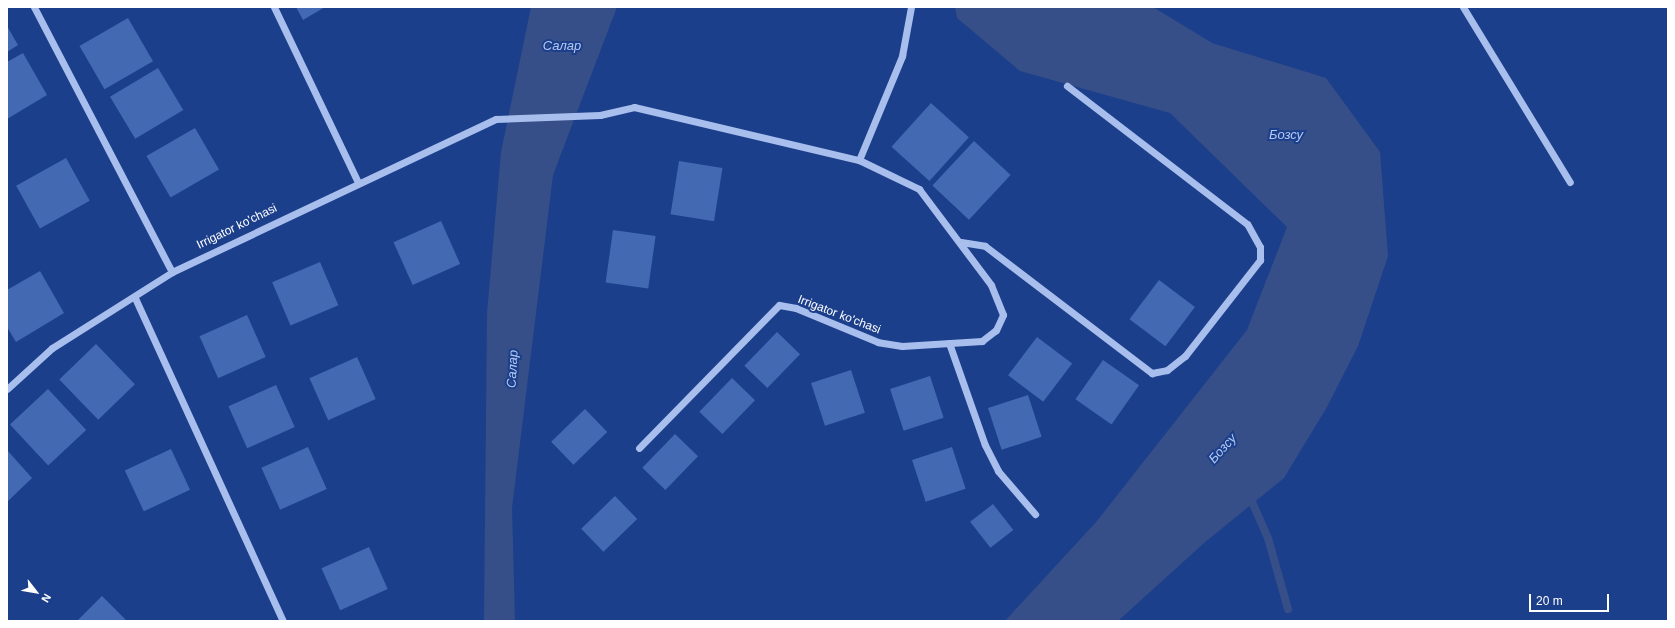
<!DOCTYPE html>
<html>
<head>
<meta charset="utf-8">
<style>
	body { margin:0 }
	#map { position:relative; width:1675px; height:628px; overflow:hidden; background:#1c3f8b; font-family:Helvetica,sans-serif }
	div>[style] { position:absolute }
	.water>* { inset:0; background:#364f88 }
	.stream>* { height:8px; margin:-4px; padding:0 4px; transform-origin:4px; border-radius:4px; background:#364f88 }
	.building>* { inset:0; background:#4469b3; transform-origin:0 0 }
	.minor>* { height:7px; margin:-3.5px; padding:0 3.5px; transform-origin:3.5px; border-radius:3.5px; background:#a8beed }
	span { translate:-50% -50%; white-space:nowrap; text-align:center; line-height:1.15; -webkit-text-stroke:4px #1c3f8b; paint-order:stroke }
	.street-label { font-size:12px; color:#fff }
	.water-label { font-size:13px; color:#b4c9f4; font-style:italic }
	.frame { position:absolute; inset:0; border:8px solid #fff; pointer-events:none }
	.north { position:absolute; left:16px; top:572px; width:40px; height:40px; -webkit-text-stroke:3px #1c3f8b; paint-order:stroke; rotate:121deg; font-size:11px; font-weight:700; line-height:16px; text-align:center; color:#fff }
	.north::after { content:''; display:block; margin:auto; width:14px; height:18px; background:#fff; clip-path:polygon(50% 0,100% 100%,50% 72%,0 100%) }
	.scale { position:absolute; left:1529px; top:594px; width:80px; height:18px; box-sizing:border-box; border:2px solid #fff; border-top:0; padding-left:5px; font-size:12px; line-height:14px; white-space:nowrap; color:#fff; -webkit-text-stroke:3px #1c3f8b; paint-order:stroke }
</style>
</head>
<body>
<div id="map">
	<div class="water">
		<i style="clip-path:polygon(531px 7px,617px 7px,553px 175px,512px 508px,515px 621px,484px 621px,487px 314px,501px 152px)"></i>
		<i style="clip-path:polygon(955px 7px,1153px 7px,1212px 43px,1326px 78px,1380px 152px,1388px 256px,1358px 346px,1327px 407px,1284px 478px,1204px 543px,1118px 621px,1005px 621px,1097px 521px,1247px 330px,1287px 227px,1170px 113px,1020px 71px,957px 18px)"></i>
	</div>
	<div class="stream">
		<i style="left:1249px;top:495px;width:47px;rotate:66.2deg"></i>
		<i style="left:1268px;top:538px;width:74px;rotate:74.3deg"></i>
	</div>
	<div class="building">
		<i style="clip-path:polygon(296px 7px,325px 7px,303px 20px)"></i>
		<i style="left:128px;top:18px;width:50px;height:56px;rotate:60deg"></i>
		<i style="clip-path:polygon(7px 26px,18px 45px,7px 52px)"></i>
		<i style="clip-path:polygon(23px 53px,47px 95px,7px 119px,7px 62px)"></i>
		<i style="left:158px;top:68px;width:49px;height:56px;rotate:59deg"></i>
		<i style="left:931px;top:103px;width:51px;height:59px;rotate:42deg"></i>
		<i style="left:195px;top:128px;width:48px;height:56px;rotate:60deg"></i>
		<i style="left:974px;top:141px;width:50px;height:61px;rotate:43deg"></i>
		<i style="left:66px;top:158px;width:49px;height:57px;rotate:61deg"></i>
		<i style="left:679px;top:161px;width:44px;height:54px;rotate:9deg"></i>
		<i style="left:441px;top:221px;width:47px;height:52px;rotate:66deg"></i>
		<i style="left:613px;top:230px;width:43px;height:53px;rotate:8deg"></i>
		<i style="left:320px;top:262px;width:47px;height:52px;rotate:67deg"></i>
		<i style="clip-path:polygon(40px 271px,64px 313px,16px 342px,7px 327px,7px 290px)"></i>
		<i style="left:1159px;top:280px;width:45px;height:49px;rotate:37deg"></i>
		<i style="left:247px;top:315px;width:46px;height:52px;rotate:66deg"></i>
		<i style="left:777px;top:332px;width:32px;height:47px;rotate:44deg"></i>
		<i style="left:1037px;top:337px;width:44px;height:48px;rotate:37deg"></i>
		<i style="left:96px;top:344px;width:56px;height:51px;rotate:46deg"></i>
		<i style="left:357px;top:357px;width:46px;height:52px;rotate:66deg"></i>
		<i style="left:1103px;top:360px;width:44px;height:48px;rotate:35deg"></i>
		<i style="left:851px;top:370px;width:45px;height:42px;rotate:72deg"></i>
		<i style="left:930px;top:376px;width:44px;height:42px;rotate:72deg"></i>
		<i style="left:732px;top:378px;width:32px;height:47px;rotate:44deg"></i>
		<i style="left:276px;top:385px;width:46px;height:52px;rotate:66deg"></i>
		<i style="left:48px;top:389px;width:56px;height:52px;rotate:47deg"></i>
		<i style="left:1028px;top:395px;width:44px;height:42px;rotate:72deg"></i>
		<i style="left:585px;top:409px;width:32px;height:47px;rotate:46deg"></i>
		<i style="left:675px;top:434px;width:32px;height:47px;rotate:44deg"></i>
		<i style="left:308px;top:447px;width:46px;height:51px;rotate:66deg"></i>
		<i style="left:952px;top:447px;width:44px;height:42px;rotate:72deg"></i>
		<i style="left:171px;top:449px;width:45px;height:51px;rotate:65deg"></i>
		<i style="clip-path:polygon(7px 450px,32px 478px,7px 502px)"></i>
		<i style="left:615px;top:496px;width:32px;height:47px;rotate:46deg"></i>
		<i style="left:993px;top:504px;width:33px;height:29px;rotate:52deg"></i>
		<i style="left:369px;top:547px;width:46px;height:52px;rotate:66deg"></i>
		<i style="clip-path:polygon(102px 596px,127px 621px,77px 621px)"></i>
	</div>
	<div class="minor">
		<i style="left:34px;top:7px;width:299px;rotate:62.5deg"></i>
		<i style="left:274px;top:7px;width:194px;rotate:64.4deg"></i>
		<i style="left:1463px;top:7px;width:205px;rotate:58.6deg"></i>
		<i style="left:859px;top:160px;width:113px;rotate:-67.5deg"></i>
		<i style="left:902px;top:56px;width:50px;rotate:-79.6deg"></i>
		<i style="left:961px;top:242px;width:24px;rotate:9deg"></i>
		<i style="left:985px;top:246px;width:210px;rotate:37.3deg"></i>
		<i style="left:1152px;top:373px;width:15px;rotate:-11deg"></i>
		<i style="left:1167px;top:370px;width:23px;rotate:-38deg"></i>
		<i style="left:1185px;top:356px;width:122px;rotate:-52deg"></i>
		<i style="left:1260px;top:260px;width:13px;rotate:-90deg"></i>
		<i style="left:1260px;top:247px;width:26px;rotate:-119deg"></i>
		<i style="left:1247px;top:224px;width:227px;rotate:-142.5deg"></i>
		<i style="left:135px;top:298px;width:355px;rotate:65.4deg"></i>
		<i style="left:949px;top:343px;width:108px;rotate:70.6deg"></i>
		<i style="left:985px;top:445px;width:29px;rotate:63deg"></i>
		<i style="left:998px;top:471px;width:57px;rotate:49.3deg"></i>
		<i style="left:7px;top:389px;width:61px;rotate:-42.3deg"></i>
		<i style="left:52px;top:348px;width:142px;rotate:-32.3deg"></i>
		<i style="left:172px;top:272px;width:358px;rotate:-25.3deg"></i>
		<i style="left:496px;top:119px;width:104px;rotate:-2.2deg"></i>
		<i style="left:600px;top:115px;width:35px;rotate:-13deg"></i>
		<i style="left:634px;top:107px;width:231px;rotate:13.3deg"></i>
		<i style="left:859px;top:160px;width:67px;rotate:25.8deg"></i>
		<i style="left:919px;top:189px;width:120px;rotate:53.1deg"></i>
		<i style="left:991px;top:285px;width:32px;rotate:68deg"></i>
		<i style="left:1003px;top:315px;width:17px;rotate:115deg"></i>
		<i style="left:996px;top:330px;width:18px;rotate:142deg"></i>
		<i style="left:982px;top:341px;width:80px;rotate:176.4deg"></i>
		<i style="left:902px;top:346px;width:24px;rotate:-171deg"></i>
		<i style="left:878px;top:342px;width:89px;rotate:-157.5deg"></i>
		<i style="left:796px;top:308px;width:17px;rotate:-170deg"></i>
		<i style="left:779px;top:305px;width:200px;rotate:134.4deg"></i>
	</div>
	<div class="street-label">
		<span style="left:237px;top:227px;rotate:-26deg">Irrigator ko'chasi</span>
		<span style="left:839px;top:315px;rotate:21deg">Irrigator ko'chasi</span>
	</div>
	<div class="water-label">
		<span style="left:562px;top:46px">Салар</span>
		<span style="left:1286px;top:135px">Бозсу</span>
		<span style="left:513px;top:369px;rotate:-87deg">Салар</span>
		<span style="left:1223px;top:449px;rotate:-48deg">Бозсу</span>
	</div>
	<div class="frame"></div>
	<div class="north">N</div>
	<div class="scale">20 m</div>
</div>
</body>
</html>
